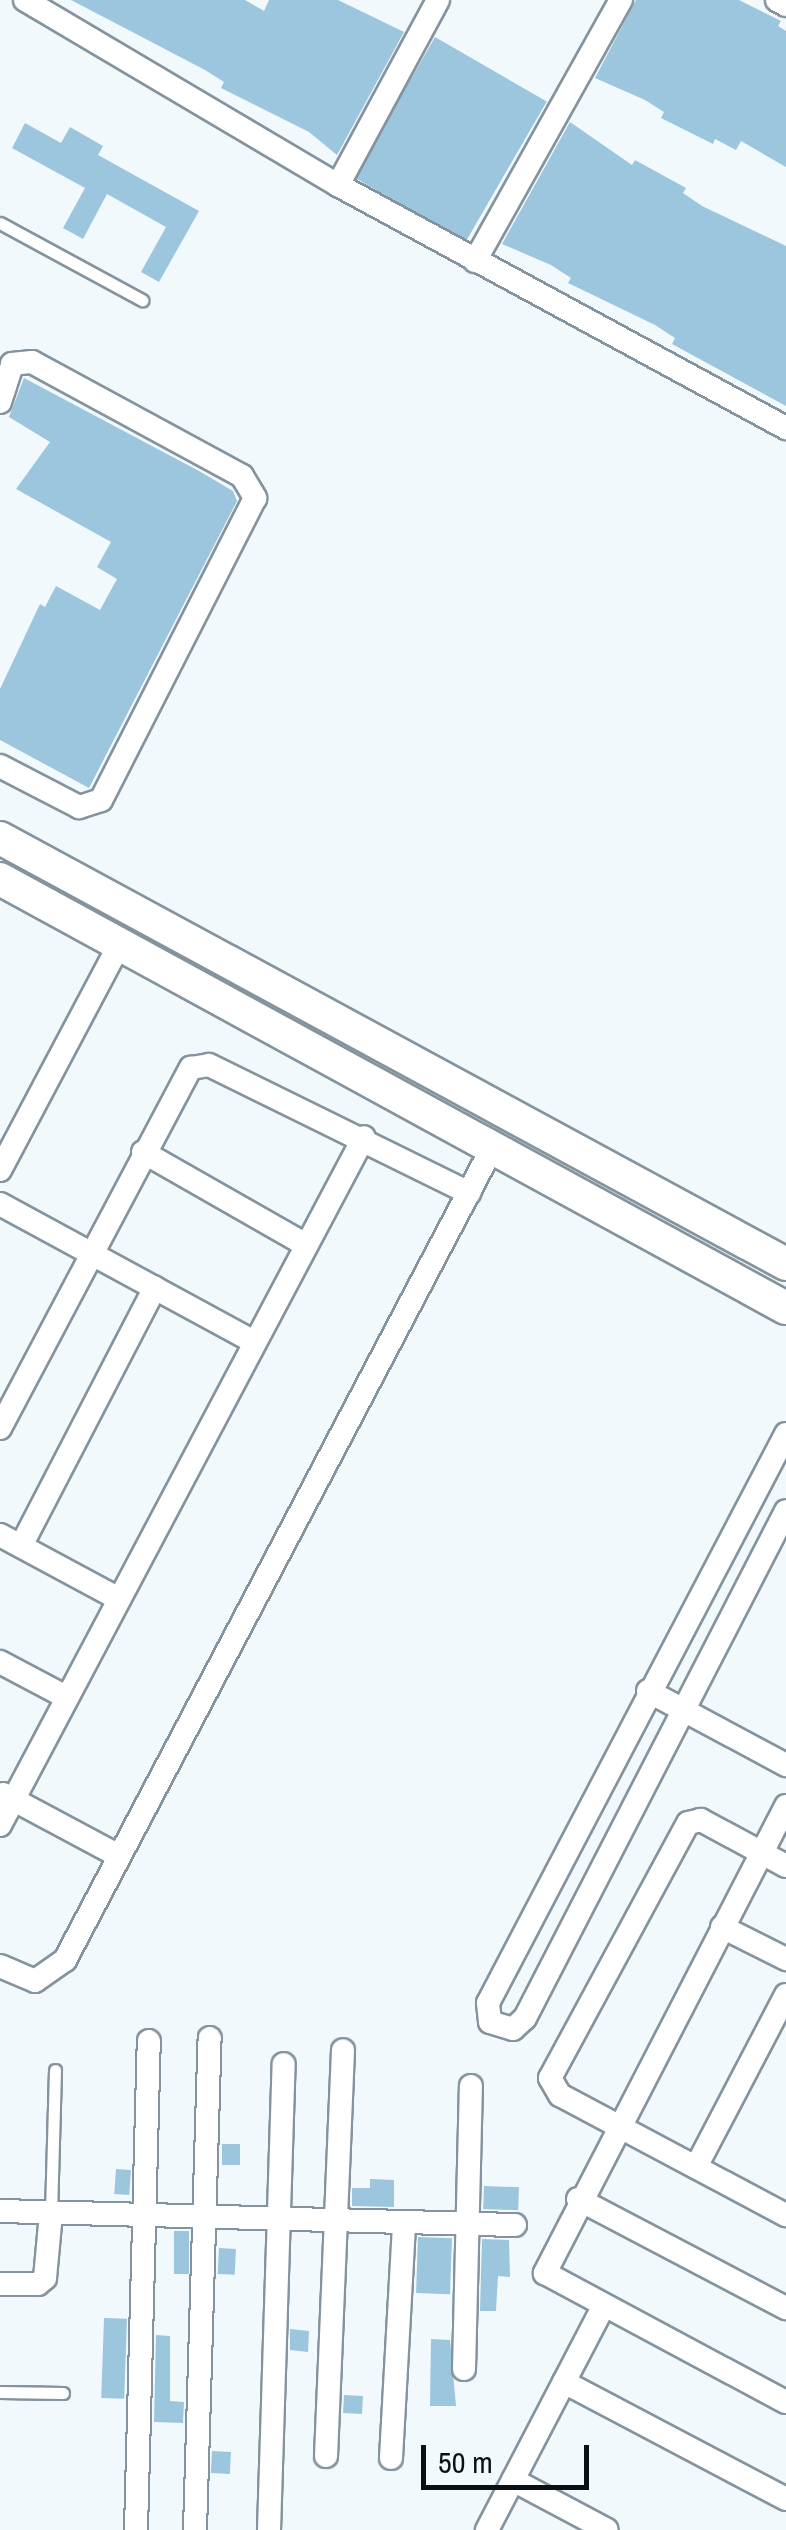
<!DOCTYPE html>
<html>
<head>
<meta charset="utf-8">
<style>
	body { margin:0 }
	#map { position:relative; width:786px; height:2530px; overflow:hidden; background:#f2f9fd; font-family:"Archivo Narrow",sans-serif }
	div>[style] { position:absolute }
	.building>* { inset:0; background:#9cc5de; transform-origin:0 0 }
	.roads { filter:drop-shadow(2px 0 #84939d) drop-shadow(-2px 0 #84939d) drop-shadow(0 2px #84939d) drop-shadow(0 -2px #84939d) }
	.lane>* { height:11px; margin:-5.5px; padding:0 5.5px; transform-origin:5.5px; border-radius:5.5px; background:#fff }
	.street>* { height:22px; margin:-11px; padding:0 11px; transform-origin:11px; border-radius:11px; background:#fff }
	.secondary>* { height:32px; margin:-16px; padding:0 16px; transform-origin:16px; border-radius:16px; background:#fff }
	span { translate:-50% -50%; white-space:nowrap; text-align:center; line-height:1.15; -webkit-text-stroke:8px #f2f9fd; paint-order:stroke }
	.scale { position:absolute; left:421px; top:2445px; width:168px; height:45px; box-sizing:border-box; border:5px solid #090f13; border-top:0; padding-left:12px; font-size:30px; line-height:35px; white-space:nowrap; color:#090f13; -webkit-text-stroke:8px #f2f9fd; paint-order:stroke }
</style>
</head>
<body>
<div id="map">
	<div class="building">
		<i style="clip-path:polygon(71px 0,245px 0,264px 11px,269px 0,338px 0,404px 32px,337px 155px,309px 132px,221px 88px,224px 82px,205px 70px)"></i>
		<i style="clip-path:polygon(636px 0,739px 0,781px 21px,778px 26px,786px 31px,786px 167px,741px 141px,736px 150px,715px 139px,713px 144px,661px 118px,664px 112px,645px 100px,595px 78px)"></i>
		<i style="left:435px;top:37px;width:129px;height:162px;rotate:30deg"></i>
		<i style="clip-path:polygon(570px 122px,632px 165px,635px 160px,686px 188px,683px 193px,702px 206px,786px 246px,786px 406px,672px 344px,675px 338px,655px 325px,568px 283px,571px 278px,551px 265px,502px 244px)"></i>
		<i style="clip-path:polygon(25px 123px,61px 143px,70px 127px,103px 146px,98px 155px,199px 211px,159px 282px,141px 272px,166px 227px,107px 194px,83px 239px,63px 228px,85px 188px,12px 148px)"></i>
		<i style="clip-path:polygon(24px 378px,199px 471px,233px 491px,237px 501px,89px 788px,0 740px,0 689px,40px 604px,45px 607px,56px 586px,100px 610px,117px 579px,97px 567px,111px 542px,16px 489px,50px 442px,9px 417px)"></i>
		<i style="left:222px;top:2144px;width:18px;height:21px"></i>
		<i style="left:116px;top:2169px;width:15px;height:25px;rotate:4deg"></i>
		<i style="clip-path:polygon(370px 2179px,394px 2180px,394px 2207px,352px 2206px,352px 2188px,370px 2188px)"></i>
		<i style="left:484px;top:2186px;width:35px;height:23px;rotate:2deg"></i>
		<i style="left:174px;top:2231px;width:15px;height:43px"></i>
		<i style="left:418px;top:2237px;width:34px;height:56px;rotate:2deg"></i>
		<i style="clip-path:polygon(482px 2239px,509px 2240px,510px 2277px,498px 2276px,496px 2311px,480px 2311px)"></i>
		<i style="left:219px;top:2248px;width:17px;height:26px;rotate:3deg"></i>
		<i style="left:104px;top:2318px;width:23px;height:80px;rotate:2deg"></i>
		<i style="clip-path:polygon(290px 2329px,309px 2331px,308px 2352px,290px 2350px)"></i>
		<i style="clip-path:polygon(156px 2335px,170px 2336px,170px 2401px,184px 2402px,183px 2423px,154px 2422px)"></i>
		<i style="clip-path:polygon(431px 2339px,450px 2340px,456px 2406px,430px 2406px)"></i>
		<i style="left:344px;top:2395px;width:19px;height:18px;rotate:3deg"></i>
		<i style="left:212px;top:2451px;width:19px;height:22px;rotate:3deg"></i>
	</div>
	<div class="roads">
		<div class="lane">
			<i style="left:0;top:223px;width:162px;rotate:28.5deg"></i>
			<i style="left:51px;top:2213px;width:143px;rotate:-88.4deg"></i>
			<i style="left:0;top:2392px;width:63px;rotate:0.9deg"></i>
		</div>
		<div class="street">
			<i style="left:25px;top:0;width:364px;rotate:30.6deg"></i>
			<i style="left:338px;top:185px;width:510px;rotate:28.48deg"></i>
			<i style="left:777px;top:0;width:10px;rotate:29deg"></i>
			<i style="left:338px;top:185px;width:210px;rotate:-61.6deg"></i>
			<i style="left:475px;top:261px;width:299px;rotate:-60.8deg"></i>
			<i style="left:0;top:402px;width:40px;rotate:-72deg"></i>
			<i style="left:12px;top:364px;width:20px;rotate:-6deg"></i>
			<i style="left:32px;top:362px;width:239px;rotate:28.5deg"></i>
			<i style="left:242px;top:476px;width:26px;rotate:59deg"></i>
			<i style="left:255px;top:498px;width:339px;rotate:117deg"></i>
			<i style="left:101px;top:800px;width:23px;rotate:162deg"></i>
			<i style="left:79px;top:807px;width:89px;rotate:-152.6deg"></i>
			<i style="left:143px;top:1152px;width:188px;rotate:29.7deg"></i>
			<i style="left:0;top:1170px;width:257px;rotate:-62.1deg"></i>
			<i style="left:0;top:1204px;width:289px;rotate:28.5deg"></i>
			<i style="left:0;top:1428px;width:408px;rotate:-62.1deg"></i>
			<i style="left:191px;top:1068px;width:18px;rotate:-9deg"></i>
			<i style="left:209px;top:1065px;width:290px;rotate:26.2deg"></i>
			<i style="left:786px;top:1434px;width:642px;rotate:117.64deg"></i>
			<i style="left:488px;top:2003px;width:19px;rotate:84deg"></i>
			<i style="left:490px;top:2022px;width:24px;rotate:17deg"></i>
			<i style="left:513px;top:2029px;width:16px;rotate:-43deg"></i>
			<i style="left:525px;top:2018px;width:570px;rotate:-62.76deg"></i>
			<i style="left:0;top:1535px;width:133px;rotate:28.3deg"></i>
			<i style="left:21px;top:1546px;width:291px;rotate:-62.6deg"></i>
			<i style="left:0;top:1662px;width:75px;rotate:27.9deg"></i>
			<i style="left:648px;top:1691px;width:157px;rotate:28.2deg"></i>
			<i style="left:3px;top:1794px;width:132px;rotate:28.1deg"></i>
			<i style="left:786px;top:1806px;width:526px;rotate:117.3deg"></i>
			<i style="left:545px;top:2273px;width:273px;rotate:28.2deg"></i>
			<i style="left:0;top:1825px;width:778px;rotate:-62.12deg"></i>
			<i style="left:786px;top:1866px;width:97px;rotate:-151.6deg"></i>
			<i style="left:701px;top:1820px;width:13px;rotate:167deg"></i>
			<i style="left:688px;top:1823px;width:290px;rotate:118.4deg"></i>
			<i style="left:550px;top:2078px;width:20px;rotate:60deg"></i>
			<i style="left:560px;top:2095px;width:256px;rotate:28deg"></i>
			<i style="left:722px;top:1927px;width:72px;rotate:26.6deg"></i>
			<i style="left:0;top:1966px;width:38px;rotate:23deg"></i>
			<i style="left:35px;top:1981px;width:37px;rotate:-35deg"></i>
			<i style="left:65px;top:1960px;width:917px;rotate:-62.26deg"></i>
			<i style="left:696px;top:2167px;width:194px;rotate:-62.4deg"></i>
			<i style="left:578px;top:2199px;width:235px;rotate:27.7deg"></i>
			<i style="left:0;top:2211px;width:515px;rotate:1.56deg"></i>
			<i style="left:0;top:2284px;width:38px"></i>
			<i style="left:38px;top:2284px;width:9px;rotate:-41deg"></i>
			<i style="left:45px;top:2278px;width:65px;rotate:-84.7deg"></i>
			<i style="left:464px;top:2369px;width:283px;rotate:-88.6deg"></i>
			<i style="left:564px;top:2382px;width:251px;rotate:27.8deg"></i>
			<i style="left:326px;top:2456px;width:406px;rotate:-87.6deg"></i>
			<i style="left:391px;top:2458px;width:236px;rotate:-86.8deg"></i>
			<i style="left:513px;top:2480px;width:106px;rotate:28deg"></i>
			<i style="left:136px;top:2530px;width:489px;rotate:-88.5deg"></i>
			<i style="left:195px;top:2530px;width:492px;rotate:-88.3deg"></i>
			<i style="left:269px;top:2530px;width:466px;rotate:-88.2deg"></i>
			<i style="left:487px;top:2530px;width:251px;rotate:-62.5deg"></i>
		</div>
		<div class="secondary">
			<i style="left:0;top:838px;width:894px;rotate:28.46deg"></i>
			<i style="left:0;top:879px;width:895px;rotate:28.63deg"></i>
		</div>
	</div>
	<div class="scale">50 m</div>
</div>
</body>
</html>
